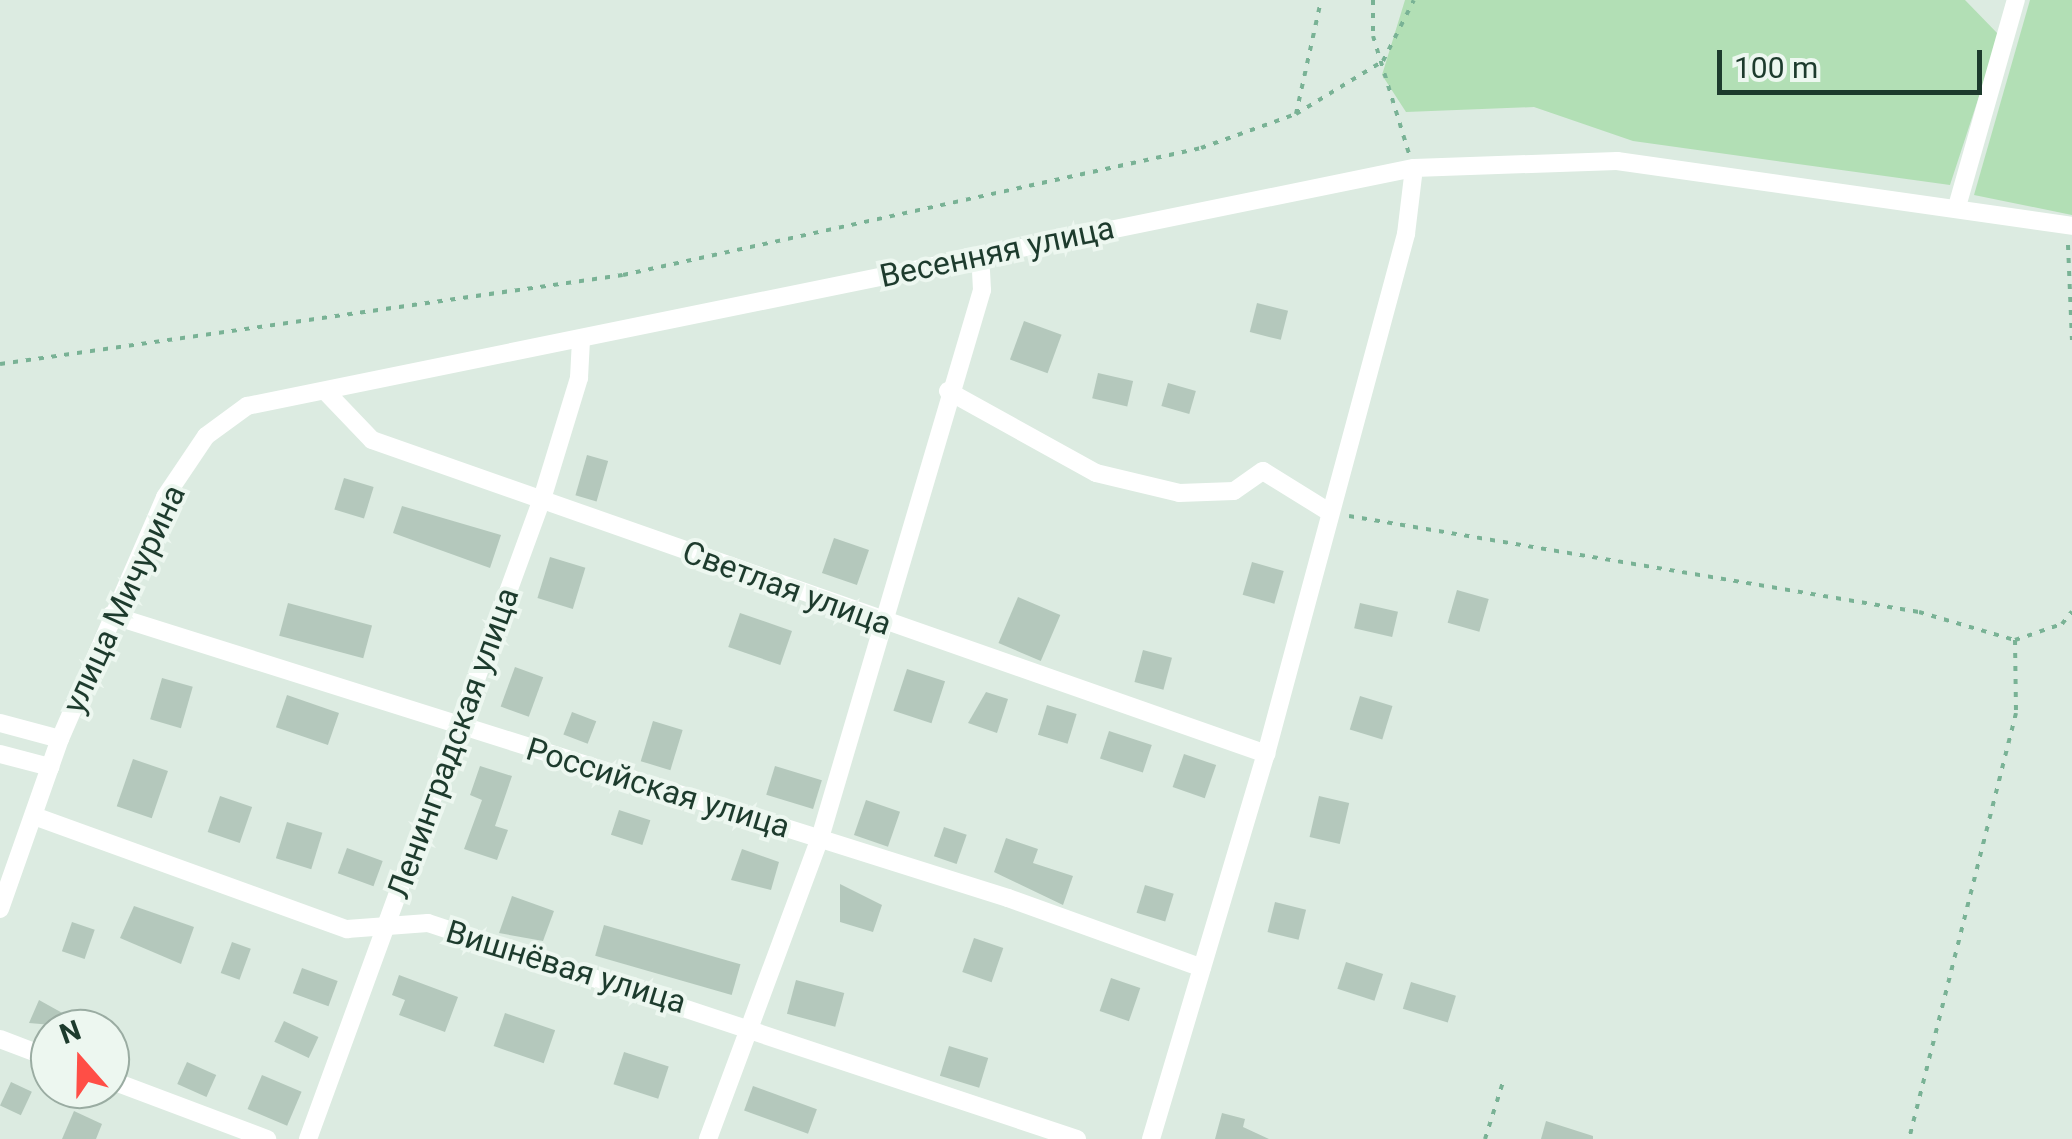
<!DOCTYPE html>
<html>
<head>
<meta charset="utf-8">
<style>
	body { margin:0 }
	#map { position:relative; width:2072px; height:1139px; overflow:hidden; background:#dcebe1; font-family:Roboto,sans-serif }
	div>[style] { position:absolute }
	.green>* { inset:0; background:#b2dfb5 }
	.building>* { inset:0; background:#b4c8bc; transform-origin:0 0 }
	.path>* { height:4px; margin-top:-2px; transform-origin:0; background:repeating-linear-gradient(90deg,#79b295 0 5px,transparent 0 13px) }
	.minor>* { height:18px; margin:-9px; padding:0 9px; transform-origin:9px; border-radius:9px; background:#fff }
	span { translate:-50% -50%; white-space:nowrap; text-align:center; line-height:1.15; -webkit-text-stroke:8px #edf7f0; paint-order:stroke }
	.street-label { font-size:32px; color:#1d3b2d }
	.north { position:absolute; left:30px; top:1009px; width:100px; height:100px; box-sizing:border-box; background:#edf7f0; border:2px solid #9aaca2; border-radius:50%; rotate:340deg; font-size:28px; font-weight:700; line-height:40px; text-align:center; color:#1d3b2d }
	.north::after { content:''; display:block; margin:auto; width:35px; height:45px; background:#ff4e46; clip-path:polygon(50% 0,100% 100%,50% 72%,0 100%) }
	.scale { position:absolute; left:1717px; top:50px; width:265px; height:45px; box-sizing:border-box; border:5px solid #1d3b2d; border-top:0; padding-left:12px; font-size:30px; line-height:35px; white-space:nowrap; color:#1d3b2d; -webkit-text-stroke:8px #edf7f0; paint-order:stroke }
</style>
</head>
<body>
<div id="map">
	<div class="green">
		<i style="clip-path:polygon(1405px 0,1965px 0,1999px 35px,1950px 185px,1633px 141px,1534px 107px,1406px 112px,1382px 75px)"></i>
		<i style="clip-path:polygon(2030px 0,2072px 0,2072px 215px,1974px 195px)"></i>
	</div>
	<div class="building">
		<i style="left:1257px;top:303px;width:32px;height:30px;rotate:14deg"></i>
		<i style="left:1024px;top:321px;width:40px;height:41px;rotate:20deg"></i>
		<i style="left:1098px;top:373px;width:36px;height:26px;rotate:13deg"></i>
		<i style="left:1168px;top:383px;width:29px;height:24px;rotate:16deg"></i>
		<i style="left:587px;top:455px;width:22px;height:42px;rotate:16deg"></i>
		<i style="left:344px;top:478px;width:31px;height:33px;rotate:17deg"></i>
		<i style="clip-path:polygon(402px 506px,501px 535px,490px 568px,393px 533px)"></i>
		<i style="left:834px;top:538px;width:37px;height:37px;rotate:19deg"></i>
		<i style="left:550px;top:557px;width:37px;height:43px;rotate:17deg"></i>
		<i style="left:1252px;top:562px;width:33px;height:34px;rotate:16deg"></i>
		<i style="left:1457px;top:590px;width:33px;height:34px;rotate:16deg"></i>
		<i style="left:1018px;top:597px;width:46px;height:50px;rotate:23deg"></i>
		<i style="left:288px;top:603px;width:87px;height:34px;rotate:15deg"></i>
		<i style="left:1360px;top:603px;width:39px;height:26px;rotate:13deg"></i>
		<i style="left:740px;top:613px;width:55px;height:36px;rotate:19deg"></i>
		<i style="left:1143px;top:650px;width:30px;height:33px;rotate:15deg"></i>
		<i style="left:515px;top:667px;width:30px;height:42px;rotate:20deg"></i>
		<i style="left:907px;top:669px;width:40px;height:44px;rotate:18deg"></i>
		<i style="left:162px;top:678px;width:32px;height:43px;rotate:16deg"></i>
		<i style="clip-path:polygon(986px 692px,1008px 699px,997px 733px,968px 723px)"></i>
		<i style="left:287px;top:695px;width:55px;height:34px;rotate:19deg"></i>
		<i style="left:1360px;top:696px;width:34px;height:35px;rotate:17deg"></i>
		<i style="left:1047px;top:705px;width:31px;height:31px;rotate:17deg"></i>
		<i style="left:572px;top:712px;width:26px;height:24px;rotate:21deg"></i>
		<i style="left:653px;top:721px;width:31px;height:42px;rotate:17deg"></i>
		<i style="left:1109px;top:731px;width:45px;height:29px;rotate:18deg"></i>
		<i style="left:1184px;top:754px;width:34px;height:35px;rotate:19deg"></i>
		<i style="left:133px;top:759px;width:37px;height:50px;rotate:19deg"></i>
		<i style="clip-path:polygon(480px 766px,512px 776px,495px 826px,508px 830px,497px 860px,464px 849px,482px 800px,470px 795px)"></i>
		<i style="left:775px;top:766px;width:49px;height:30px;rotate:17deg"></i>
		<i style="left:220px;top:796px;width:34px;height:38px;rotate:19deg"></i>
		<i style="left:1319px;top:796px;width:31px;height:42px;rotate:13deg"></i>
		<i style="left:866px;top:800px;width:36px;height:37px;rotate:19deg"></i>
		<i style="left:619px;top:810px;width:33px;height:26px;rotate:18deg"></i>
		<i style="left:287px;top:822px;width:37px;height:38px;rotate:17deg"></i>
		<i style="left:944px;top:827px;width:24px;height:31px;rotate:19deg"></i>
		<i style="clip-path:polygon(1006px 838px,1038px 849px,1033px 863px,1073px 876px,1063px 905px,994px 872px)"></i>
		<i style="left:347px;top:848px;width:38px;height:27px;rotate:20deg"></i>
		<i style="clip-path:polygon(742px 849px,779px 862px,771px 890px,731px 880px)"></i>
		<i style="clip-path:polygon(840px 884px,882px 905px,873px 932px,840px 922px)"></i>
		<i style="left:1145px;top:885px;width:30px;height:29px;rotate:17deg"></i>
		<i style="clip-path:polygon(512px 896px,554px 911px,543px 941px,499px 933px)"></i>
		<i style="left:1275px;top:902px;width:32px;height:31px;rotate:14deg"></i>
		<i style="clip-path:polygon(134px 906px,194px 927px,181px 964px,120px 938px)"></i>
		<i style="left:72px;top:922px;width:24px;height:31px;rotate:19deg"></i>
		<i style="left:604px;top:925px;width:142px;height:32px;rotate:16deg"></i>
		<i style="left:974px;top:938px;width:31px;height:36px;rotate:19deg"></i>
		<i style="left:232px;top:942px;width:20px;height:33px;rotate:20deg"></i>
		<i style="left:1346px;top:962px;width:39px;height:28px;rotate:18deg"></i>
		<i style="left:302px;top:968px;width:38px;height:27px;rotate:20deg"></i>
		<i style="clip-path:polygon(399px 975px,458px 997px,445px 1032px,399px 1015px,405px 1000px,392px 995px)"></i>
		<i style="left:1111px;top:978px;width:31px;height:35px;rotate:19deg"></i>
		<i style="left:796px;top:980px;width:50px;height:35px;rotate:15deg"></i>
		<i style="left:1411px;top:982px;width:47px;height:28px;rotate:17deg"></i>
		<i style="clip-path:polygon(39px 1000px,66px 1015px,99px 1029px,29px 1023px)"></i>
		<i style="left:505px;top:1013px;width:53px;height:35px;rotate:19deg"></i>
		<i style="left:284px;top:1021px;width:38px;height:23px;rotate:25deg"></i>
		<i style="left:949px;top:1046px;width:41px;height:31px;rotate:17deg"></i>
		<i style="left:624px;top:1052px;width:47px;height:34px;rotate:18deg"></i>
		<i style="left:187px;top:1062px;width:32px;height:24px;rotate:24deg"></i>
		<i style="left:262px;top:1075px;width:43px;height:37px;rotate:23deg"></i>
		<i style="left:11px;top:1082px;width:23px;height:26px;rotate:25deg"></i>
		<i style="left:753px;top:1086px;width:68px;height:26px;rotate:20deg"></i>
		<i style="clip-path:polygon(74px 1111px,102px 1124px,96px 1139px,62px 1139px)"></i>
		<i style="clip-path:polygon(1222px 1113px,1245px 1119px,1243px 1127px,1269px 1139px,1215px 1139px)"></i>
		<i style="clip-path:polygon(1546px 1121px,1593px 1136px,1593px 1139px,1541px 1139px)"></i>
	</div>
	<div class="path">
		<i style="left:1373px;top:0;width:36px;rotate:90deg"></i>
		<i style="left:1373px;top:36px;width:123px;rotate:73deg"></i>
		<i style="left:1296px;top:114px;width:102px;rotate:-31.3deg"></i>
		<i style="left:1383px;top:61px;width:68px;rotate:-63.1deg"></i>
		<i style="left:2068px;top:245px;width:95px;rotate:87.6deg"></i>
		<i style="left:0;top:364px;width:629px;rotate:-8.13deg"></i>
		<i style="left:623px;top:275px;width:592px;rotate:-12.39deg"></i>
		<i style="left:1201px;top:148px;width:101px;rotate:-19.7deg"></i>
		<i style="left:1296px;top:114px;width:117px;rotate:-77.6deg"></i>
		<i style="left:1349px;top:516px;width:578px;rotate:9.56deg"></i>
		<i style="left:1919px;top:612px;width:100px;rotate:16.3deg"></i>
		<i style="left:2015px;top:640px;width:73px;rotate:89.2deg"></i>
		<i style="left:2016px;top:713px;width:439px;rotate:104.1deg"></i>
		<i style="left:2015px;top:640px;width:50px;rotate:-18.8deg"></i>
		<i style="left:2062px;top:624px;width:16px;rotate:-52deg"></i>
		<i style="left:1485px;top:1139px;width:60px;rotate:-72.5deg"></i>
	</div>
	<div class="minor">
		<i style="left:1958px;top:203px;width:211px;rotate:-74.1deg"></i>
		<i style="left:948px;top:391px;width:169px;rotate:29deg"></i>
		<i style="left:1096px;top:473px;width:85px;rotate:13.5deg"></i>
		<i style="left:1179px;top:493px;width:55px;rotate:-2.1deg"></i>
		<i style="left:1234px;top:491px;width:35px;rotate:-35deg"></i>
		<i style="left:1263px;top:471px;width:78px;rotate:31.8deg"></i>
		<i style="left:327px;top:393px;width:65px;rotate:46.2deg"></i>
		<i style="left:372px;top:440px;width:948px;rotate:19.35deg"></i>
		<i style="left:111px;top:615px;width:941px;rotate:17.51deg"></i>
		<i style="left:1008px;top:898px;width:206px;rotate:19.8deg"></i>
		<i style="left:0;top:723px;width:62px;rotate:14.9deg"></i>
		<i style="left:0;top:754px;width:52px;rotate:14.6deg"></i>
		<i style="left:34px;top:816px;width:333px;rotate:19.9deg"></i>
		<i style="left:347px;top:929px;width:81px;rotate:-4.2deg"></i>
		<i style="left:428px;top:923px;width:684px;rotate:18.41deg"></i>
		<i style="left:0;top:909px;width:180px;rotate:-70.6deg"></i>
		<i style="left:60px;top:739px;width:264px;rotate:-66.5deg"></i>
		<i style="left:165px;top:497px;width:73px;rotate:-56.1deg"></i>
		<i style="left:206px;top:436px;width:51px;rotate:-36.2deg"></i>
		<i style="left:247px;top:406px;width:1191px;rotate:-11.53deg"></i>
		<i style="left:1414px;top:168px;width:203px;rotate:-2deg"></i>
		<i style="left:1617px;top:161px;width:460px;rotate:8.1deg"></i>
		<i style="left:0;top:1039px;width:53px;rotate:20.8deg"></i>
		<i style="left:110px;top:1080px;width:168px;rotate:20.6deg"></i>
		<i style="left:308px;top:1139px;width:681px;rotate:-69.92deg"></i>
		<i style="left:542px;top:499px;width:127px;rotate:-73deg"></i>
		<i style="left:579px;top:378px;width:36px;rotate:-87deg"></i>
		<i style="left:708px;top:1139px;width:321px;rotate:-69.6deg"></i>
		<i style="left:820px;top:838px;width:571px;rotate:-73.53deg"></i>
		<i style="left:982px;top:290px;width:34px;rotate:-93deg"></i>
		<i style="left:1151px;top:1139px;width:402px;rotate:-73.4deg"></i>
		<i style="left:1266px;top:754px;width:539px;rotate:-74.93deg"></i>
		<i style="left:1406px;top:234px;width:66px;rotate:-83.1deg"></i>
	</div>
	<div class="street-label">
		<span style="left:997px;top:252px;rotate:-12deg">Весенняя улица</span>
		<span style="left:787px;top:588px;rotate:20deg">Светлая улица</span>
		<span style="left:124px;top:599px;rotate:-65deg">улица Мичурина</span>
		<span style="left:453px;top:743px;rotate:-70deg">Ленинградская улица</span>
		<span style="left:658px;top:788px;rotate:17deg">Российская улица</span>
		<span style="left:566px;top:967px;rotate:17deg">Вишнёвая улица</span>
	</div>
	<div class="north">N</div>
	<div class="scale">100 m</div>
</div>
</body>
</html>
